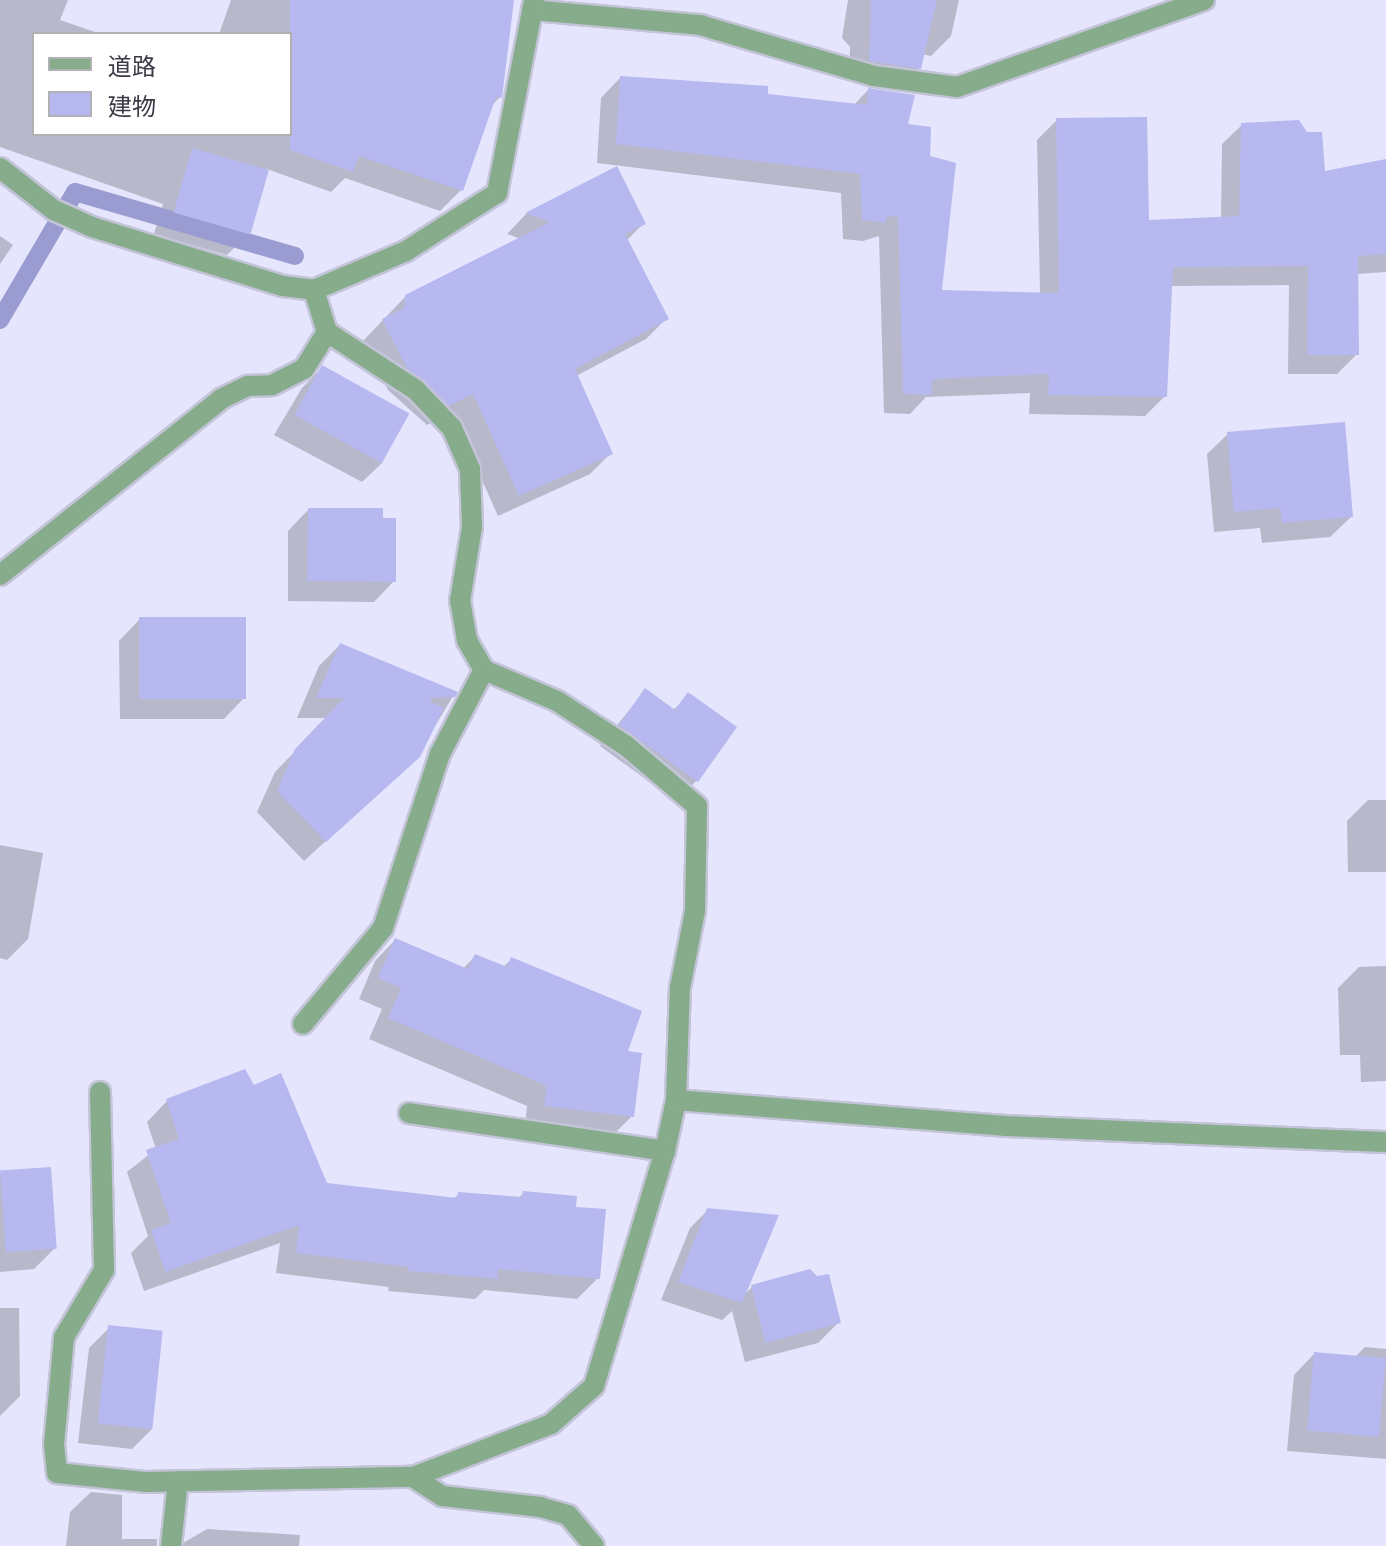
<!DOCTYPE html>
<html>
<head>
<meta charset="utf-8">
<style>
	body { margin:0 }
	#map { position:relative; width:1386px; height:1546px; overflow:hidden; background:#e5e6fd; font-family:"PT Sans Narrow","Noto Sans JP",sans-serif }
	div>[style] { position:absolute }
	.shadow>* { inset:0; background:#0003 }
	.stream>* { height:18px; margin:-9px; padding:0 9px; transform-origin:9px; border-radius:9px; background:#9a9cd1 }
	.building>* { inset:0; background:#b6b8ef; transform-origin:0 0 }
	.roads { filter:drop-shadow(2px 0 #c3c4d8) drop-shadow(-2px 0 #c3c4d8) drop-shadow(0 2px #c3c4d8) drop-shadow(0 -2px #c3c4d8) }
	.street>* { height:20px; margin:-10px; padding:0 10px; transform-origin:10px; border-radius:10px; background:#87ac8c }
	span { translate:-50% -50%; white-space:nowrap; text-align:center; line-height:1.15; -webkit-text-stroke:8px #fff; paint-order:stroke }
	.legend { position:absolute; left:32px; top:32px; width:260px; height:104px; box-sizing:border-box; background:#fff; border:2px solid #b0b1b5; margin:0; padding:10px 14px; list-style:none; font-size:24px; color:#3a3b46 }
	.legend li { display:flex; align-items:center; gap:16px; height:40px }
	.legend b { width:40px; border:2px solid #b0b1b5 }
</style>
</head>
<body>
<div id="map">
	<div class="shadow">
		<i style="clip-path:polygon(0 0,68px 0,60px 20px,101px 34px,34px 34px,34px 134px,290px 134px,290px 34px,219px 34px,231px 0,511px 0,500px 97px,490px 107px,461px 190px,440px 211px,345px 178px,331px 192px,267px 169px,248px 234px,227px 255px,154px 234px,163px 204px,0 147px)"></i>
		<i style="clip-path:polygon(848px 0,959px 0,951px 36px,931px 56px,922px 54px,919px 68px,898px 89px,849px 81px,850px 47px,842px 38px)"></i>
		<i style="clip-path:polygon(620px 78px,853px 106px,868px 90px,928px 158px,940px 292px,1040px 294px,1037px 140px,1057px 120px,1147px 222px,1221px 219px,1222px 144px,1242px 125px,1324px 174px,1386px 161px,1386px 272px,1356px 274px,1357px 354px,1337px 374px,1288px 374px,1289px 285px,1170px 286px,1165px 396px,1145px 416px,1029px 414px,1030px 393px,926px 397px,910px 414px,884px 413px,879px 236px,863px 241px,843px 239px,841px 193px,597px 163px,601px 98px)"></i>
		<i style="clip-path:polygon(616px 169px,643px 224px,626px 241px,667px 318px,646px 339px,576px 376px,611px 453px,590px 474px,498px 516px,452px 413px,427px 425px,388px 390px,363px 341px,406px 296px,521px 239px,507px 234px,526px 214px)"></i>
		<i style="clip-path:polygon(0 236px,13px 245px,0 264px)"></i>
		<i style="clip-path:polygon(322px 368px,383px 462px,362px 482px,274px 435px,302px 388px)"></i>
		<i style="clip-path:polygon(1228px 434px,1351px 517px,1330px 537px,1262px 543px,1260px 528px,1214px 532px,1207px 454px)"></i>
		<i style="clip-path:polygon(308px 510px,394px 581px,374px 602px,288px 601px,288px 531px)"></i>
		<i style="clip-path:polygon(139px 620px,244px 698px,224px 719px,120px 719px,119px 641px)"></i>
		<i style="clip-path:polygon(340px 645px,453px 696px,416px 758px,304px 861px,257px 812px,275px 772px,327px 718px,297px 718px,319px 666px)"></i>
		<i style="clip-path:polygon(645px 691px,673px 710px,689px 695px,697px 780px,676px 801px,600px 746px)"></i>
		<i style="clip-path:polygon(1368px 800px,1386px 800px,1386px 872px,1348px 872px,1347px 821px)"></i>
		<i style="clip-path:polygon(0 845px,43px 853px,28px 939px,7px 960px,0 958px)"></i>
		<i style="clip-path:polygon(395px 940px,463px 969px,475px 956px,503px 967px,512px 959px,625px 1053px,632px 1116px,612px 1136px,525px 1126px,527px 1106px,369px 1039px,382px 1009px,359px 999px,375px 961px)"></i>
		<i style="clip-path:polygon(1386px 966px,1386px 1081px,1361px 1082px,1360px 1055px,1340px 1055px,1338px 988px,1359px 967px)"></i>
		<i style="clip-path:polygon(167px 1101px,326px 1184px,453px 1199px,459px 1194px,518px 1198px,524px 1193px,574px 1208px,598px 1278px,577px 1299px,484px 1290px,475px 1299px,388px 1291px,389px 1287px,276px 1273px,280px 1243px,144px 1291px,131px 1253px,148px 1236px,127px 1172px,156px 1149px,147px 1122px)"></i>
		<i style="clip-path:polygon(0 1173px,55px 1248px,34px 1269px,0 1272px)"></i>
		<i style="clip-path:polygon(708px 1210px,744px 1295px,752px 1287px,839px 1322px,818px 1343px,745px 1362px,732px 1311px,722px 1320px,661px 1300px,690px 1228px)"></i>
		<i style="clip-path:polygon(0 1308px,19px 1308px,20px 1396px,0 1416px)"></i>
		<i style="clip-path:polygon(109px 1328px,152px 1429px,132px 1449px,78px 1443px,89px 1348px)"></i>
		<i style="clip-path:polygon(1365px 1347px,1386px 1349px,1386px 1459px,1287px 1451px,1294px 1375px,1314px 1354px,1355px 1357px)"></i>
		<i style="clip-path:polygon(91px 1492px,122px 1495px,122px 1539px,157px 1539px,157px 1546px,66px 1546px,70px 1512px)"></i>
		<i style="clip-path:polygon(207px 1529px,300px 1535px,299px 1546px,178px 1546px)"></i>
	</div>
	<div class="stream">
		<i style="left:0;top:320px;width:148px;rotate:-59.6deg"></i>
		<i style="left:75px;top:192px;width:229px;rotate:16.2deg"></i>
	</div>
	<div class="building">
		<i style="clip-path:polygon(290px 0,514px 0,502px 98px,496px 97px,463px 191px,359px 156px,353px 172px,290px 150px)"></i>
		<i style="clip-path:polygon(871px 0,937px 0,921px 69px,869px 61px)"></i>
		<i style="clip-path:polygon(620px 76px,768px 86px,768px 94px,867px 105px,868px 88px,915px 95px,908px 124px,931px 127px,930px 156px,956px 163px,942px 290px,1059px 293px,1056px 118px,1147px 117px,1149px 220px,1239px 216px,1241px 123px,1299px 120px,1307px 132px,1322px 132px,1325px 171px,1386px 159px,1386px 254px,1358px 256px,1359px 355px,1307px 355px,1308px 266px,1173px 267px,1167px 397px,1048px 395px,1049px 374px,933px 379px,931px 395px,903px 394px,898px 217px,887px 216px,885px 223px,862px 220px,860px 174px,616px 144px)"></i>
		<i style="left:192px;top:148px;width:80px;height:67px;rotate:16deg"></i>
		<i style="clip-path:polygon(617px 166px,646px 224px,625px 234px,669px 319px,575px 369px,613px 454px,519px 496px,473px 394px,449px 406px,408px 370px,382px 319px,404px 308px,405px 295px,550px 222px,525px 213px)"></i>
		<i style="left:322px;top:365px;width:100px;height:57px;rotate:29deg"></i>
		<i style="clip-path:polygon(1345px 422px,1353px 517px,1282px 523px,1280px 508px,1234px 512px,1227px 432px)"></i>
		<i style="clip-path:polygon(308px 508px,383px 508px,383px 518px,396px 518px,396px 582px,307px 581px)"></i>
		<i style="left:246px;top:617px;width:82px;height:107px;rotate:90deg"></i>
		<i style="clip-path:polygon(340px 643px,458px 692px,455px 697px,432px 698px,430px 702px,444px 708px,420px 757px,326px 842px,277px 791px,295px 749px,344px 698px,316px 698px)"></i>
		<i style="clip-path:polygon(645px 688px,675px 710px,688px 692px,737px 727px,698px 782px,619px 725px)"></i>
		<i style="clip-path:polygon(395px 938px,468px 969px,475px 954px,507px 967px,511px 957px,642px 1011px,628px 1051px,642px 1053px,634px 1117px,544px 1106px,547px 1086px,388px 1018px,401px 988px,378px 978px)"></i>
		<i style="clip-path:polygon(245px 1069px,254px 1085px,281px 1073px,327px 1183px,457px 1198px,458px 1192px,522px 1197px,523px 1191px,577px 1196px,576px 1207px,606px 1209px,600px 1279px,498px 1269px,498px 1279px,408px 1271px,408px 1267px,296px 1253px,299px 1225px,165px 1272px,151px 1230px,171px 1223px,146px 1150px,179px 1139px,166px 1099px)"></i>
		<i style="left:51px;top:1167px;width:82px;height:51px;rotate:86deg"></i>
		<i style="clip-path:polygon(707px 1208px,779px 1215px,742px 1303px,678px 1282px)"></i>
		<i style="clip-path:polygon(810px 1269px,817px 1276px,829px 1274px,841px 1323px,765px 1343px,751px 1285px)"></i>
		<i style="left:108px;top:1325px;width:55px;height:99px;rotate:6deg"></i>
		<i style="left:1314px;top:1352px;width:72px;height:79px;rotate:5deg"></i>
	</div>
	<div class="roads">
		<div class="street">
			<i style="left:532px;top:10px;width:169px;rotate:5.1deg"></i>
			<i style="left:700px;top:25px;width:181px;rotate:16.3deg"></i>
			<i style="left:874px;top:76px;width:84px;rotate:7.5deg"></i>
			<i style="left:957px;top:87px;width:262px;rotate:-19.4deg"></i>
			<i style="left:0;top:168px;width:68px;rotate:37.9deg"></i>
			<i style="left:54px;top:210px;width:42px;rotate:24.1deg"></i>
			<i style="left:92px;top:227px;width:200px;rotate:17.2deg"></i>
			<i style="left:283px;top:286px;width:31px;rotate:7deg"></i>
			<i style="left:314px;top:290px;width:100px;rotate:-23deg"></i>
			<i style="left:406px;top:251px;width:108px;rotate:-32.5deg"></i>
			<i style="left:497px;top:193px;width:197px;rotate:-79.1deg"></i>
			<i style="left:0;top:575px;width:283px;rotate:-38.5deg"></i>
			<i style="left:221px;top:399px;width:30px;rotate:-26deg"></i>
			<i style="left:248px;top:386px;width:24px;rotate:-2deg"></i>
			<i style="left:272px;top:385px;width:36px;rotate:-27deg"></i>
			<i style="left:304px;top:369px;width:44px;rotate:-58.1deg"></i>
			<i style="left:303px;top:1024px;width:125px;rotate:-50.2deg"></i>
			<i style="left:383px;top:928px;width:183px;rotate:-71.9deg"></i>
			<i style="left:440px;top:754px;width:95px;rotate:-62.4deg"></i>
			<i style="left:100px;top:1092px;width:178px;rotate:88.7deg"></i>
			<i style="left:104px;top:1270px;width:78px;rotate:120.8deg"></i>
			<i style="left:64px;top:1337px;width:107px;rotate:95.3deg"></i>
			<i style="left:54px;top:1444px;width:29px;rotate:84deg"></i>
			<i style="left:57px;top:1473px;width:88px;rotate:5.8deg"></i>
			<i style="left:145px;top:1482px;width:268px;rotate:-1.1deg"></i>
			<i style="left:413px;top:1477px;width:148px;rotate:-21deg"></i>
			<i style="left:551px;top:1424px;width:57px;rotate:-41.5deg"></i>
			<i style="left:594px;top:1386px;width:245px;rotate:-73.2deg"></i>
			<i style="left:665px;top:1151px;width:52px;rotate:-77.8deg"></i>
			<i style="left:676px;top:1100px;width:112px;rotate:-88deg"></i>
			<i style="left:680px;top:988px;width:78px;rotate:-79deg"></i>
			<i style="left:695px;top:911px;width:105px;rotate:-88.9deg"></i>
			<i style="left:697px;top:806px;width:94px;rotate:-139.7deg"></i>
			<i style="left:625px;top:745px;width:81px;rotate:-147.1deg"></i>
			<i style="left:557px;top:701px;width:79px;rotate:-157deg"></i>
			<i style="left:484px;top:670px;width:34px;rotate:-120deg"></i>
			<i style="left:467px;top:640px;width:40px;rotate:-100deg"></i>
			<i style="left:460px;top:601px;width:75px;rotate:-80.8deg"></i>
			<i style="left:472px;top:527px;width:58px;rotate:-92deg"></i>
			<i style="left:470px;top:469px;width:45px;rotate:-113.7deg"></i>
			<i style="left:452px;top:428px;width:52px;rotate:-133.5deg"></i>
			<i style="left:416px;top:390px;width:106px;rotate:-146.9deg"></i>
			<i style="left:327px;top:332px;width:44px;rotate:-107.2deg"></i>
			<i style="left:676px;top:1100px;width:329px;rotate:4.5deg"></i>
			<i style="left:1004px;top:1126px;width:382px;rotate:2.4deg"></i>
			<i style="left:409px;top:1113px;width:259px;rotate:8.4deg"></i>
			<i style="left:413px;top:1477px;width:35px;rotate:33deg"></i>
			<i style="left:442px;top:1496px;width:99px;rotate:6.4deg"></i>
			<i style="left:540px;top:1507px;width:29px;rotate:16deg"></i>
			<i style="left:568px;top:1515px;width:40px;rotate:50deg"></i>
			<i style="left:171px;top:1546px;width:65px;rotate:-83.9deg"></i>
		</div>
	</div>
	<ul class="legend">
	<li><b style="height:10px;background:#87ac8c"></b>道路</li>
	<li><b style="height:22px;background:#b6b8ef"></b>建物</li>
	</ul>
</div>
</body>
</html>
